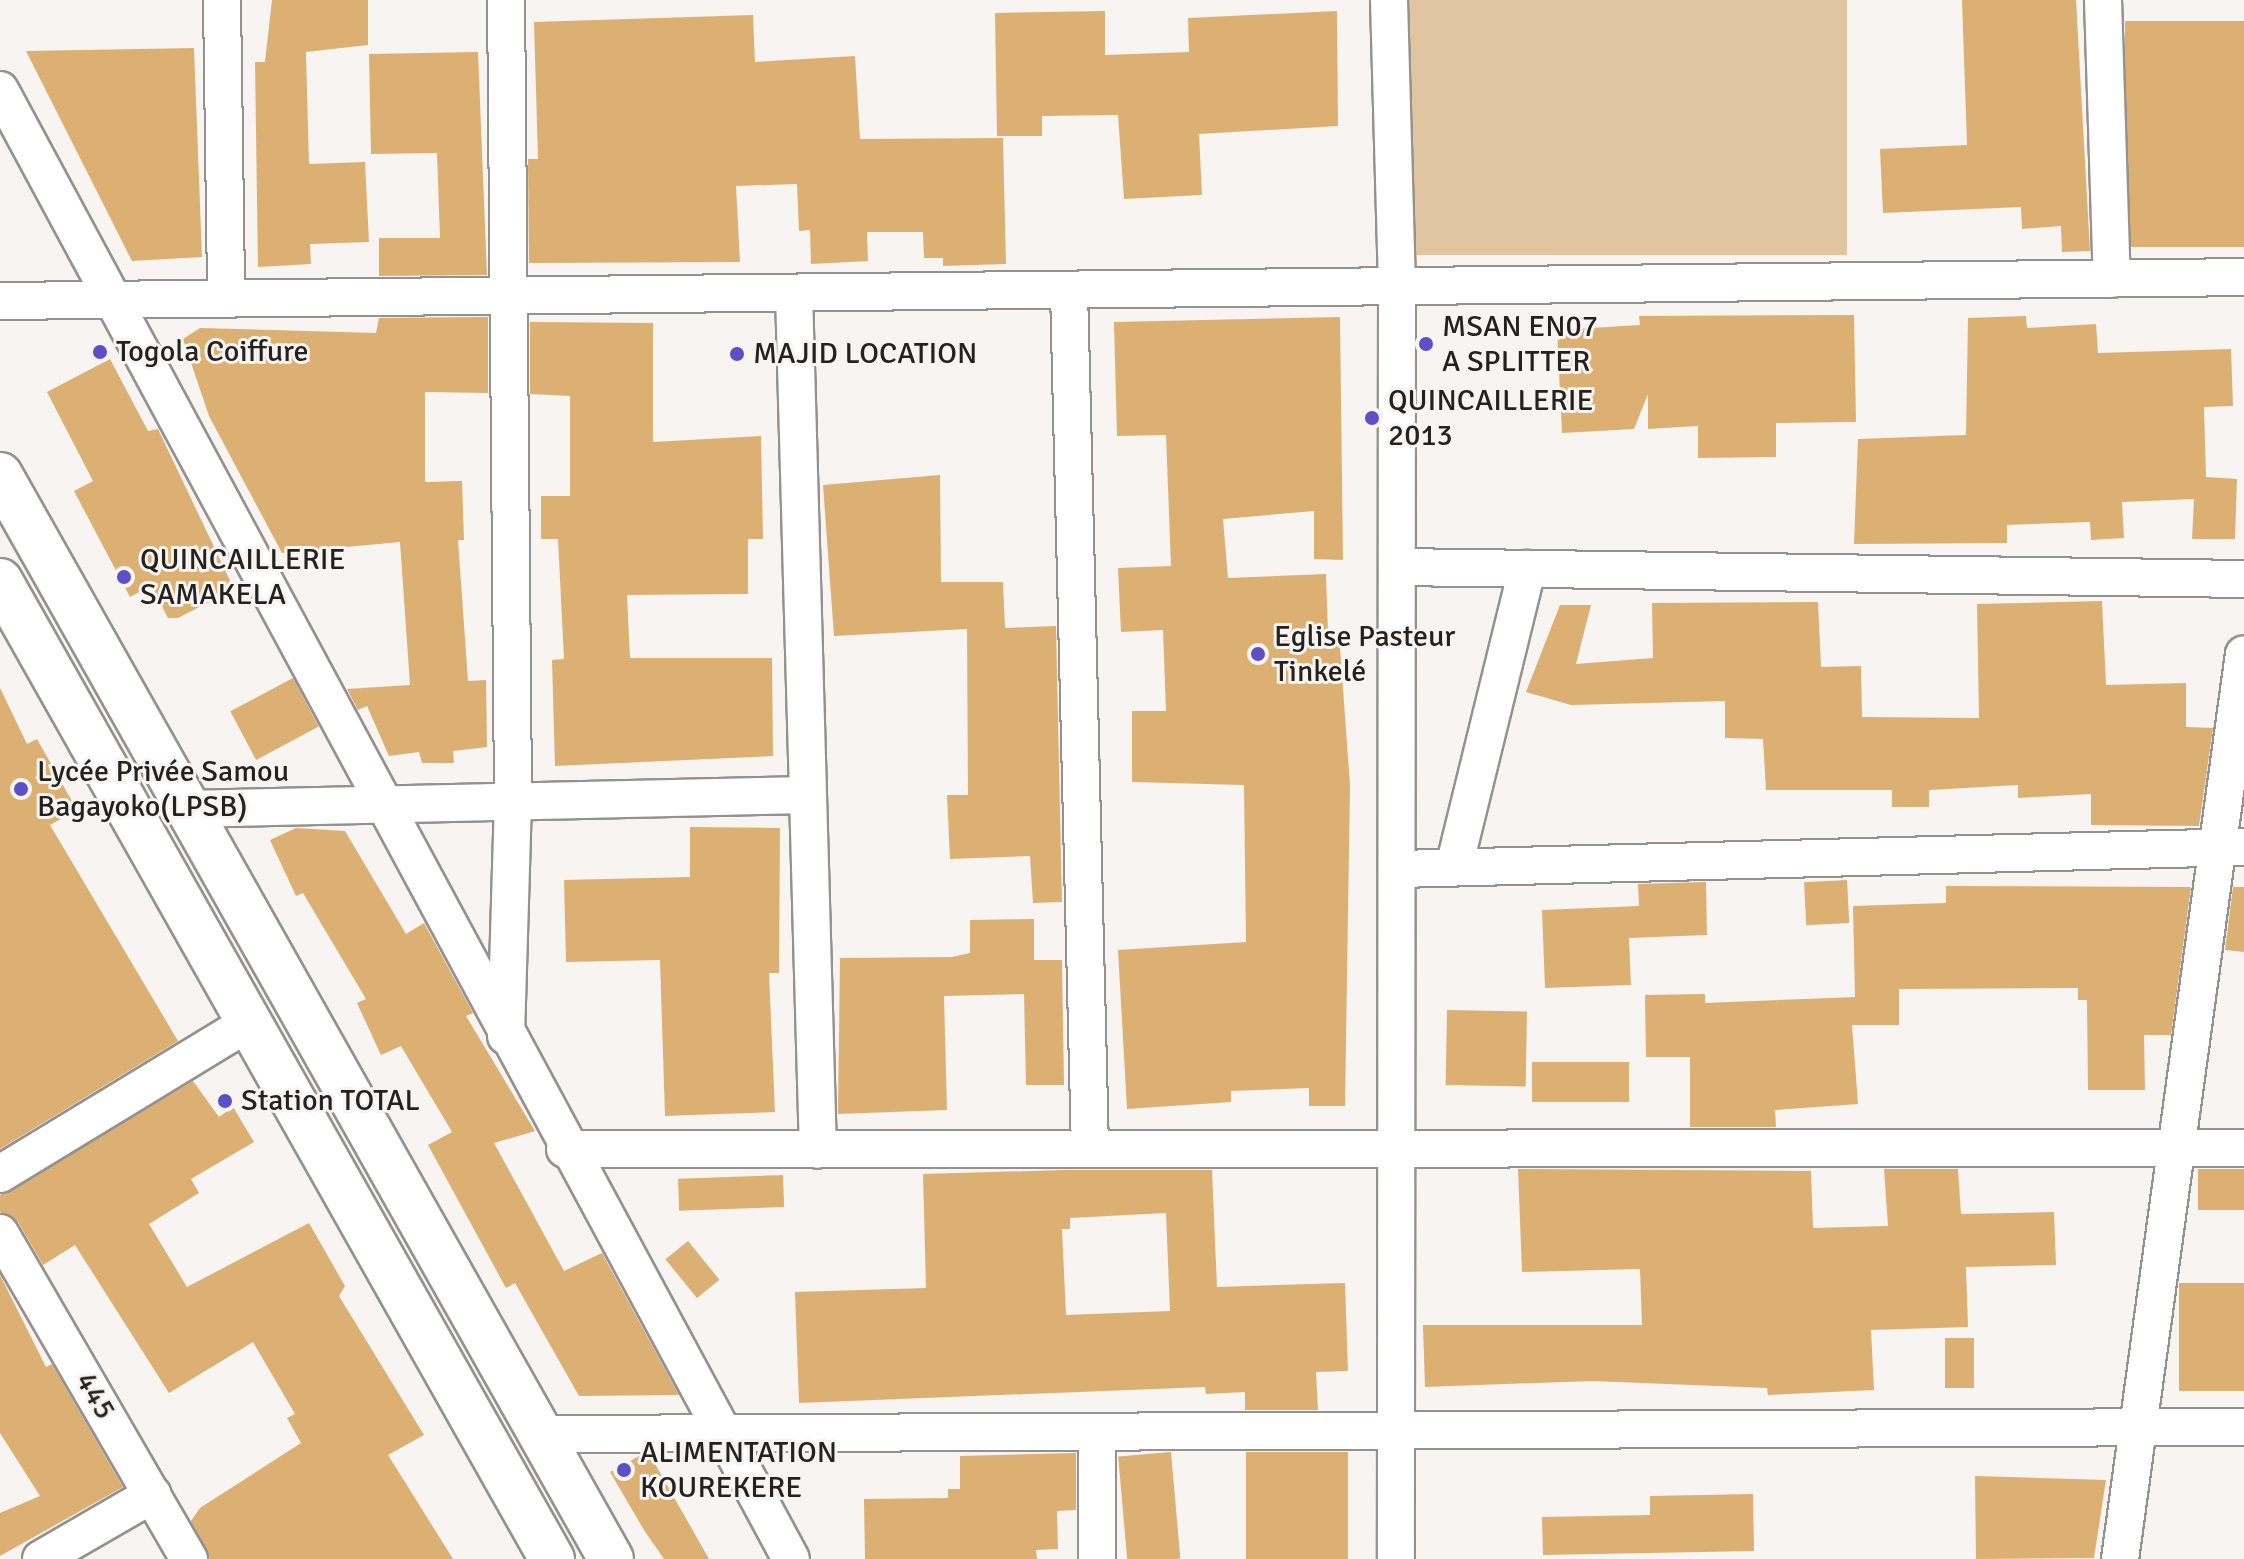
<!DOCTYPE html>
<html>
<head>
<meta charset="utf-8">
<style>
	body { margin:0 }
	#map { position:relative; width:2244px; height:1559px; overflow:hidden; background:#f7f4f1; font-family:Signika,sans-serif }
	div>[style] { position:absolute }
	.green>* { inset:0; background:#e1c5a1; transform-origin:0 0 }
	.building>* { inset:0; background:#dcaf73; transform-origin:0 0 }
	.roads { filter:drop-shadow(2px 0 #94918e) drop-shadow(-2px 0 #94918e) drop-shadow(0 2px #94918e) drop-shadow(0 -2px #94918e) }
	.street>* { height:36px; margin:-18px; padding:0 18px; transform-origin:18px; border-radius:18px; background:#fff }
	.secondary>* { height:44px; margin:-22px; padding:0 22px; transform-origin:22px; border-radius:22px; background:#fff }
	.dots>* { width:22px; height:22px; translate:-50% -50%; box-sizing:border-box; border:4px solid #f7f4f1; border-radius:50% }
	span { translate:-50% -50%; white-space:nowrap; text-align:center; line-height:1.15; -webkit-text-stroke:6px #f7f4f1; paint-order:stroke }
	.poi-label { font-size:30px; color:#232220 }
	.left { translate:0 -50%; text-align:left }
	.street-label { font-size:30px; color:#232220 }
</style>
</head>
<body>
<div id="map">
	<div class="green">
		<i style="left:1399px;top:0;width:448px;height:255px"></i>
	</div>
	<div class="building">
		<i style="clip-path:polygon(272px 0,368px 0,368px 45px,306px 52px,309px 164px,365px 162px,369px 242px,310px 244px,311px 264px,258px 267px,255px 62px,265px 62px)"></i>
		<i style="clip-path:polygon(1962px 0,2076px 0,2090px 251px,2062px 252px,2061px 226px,2022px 229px,2021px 207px,1883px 213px,1880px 149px,1967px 145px)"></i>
		<i style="clip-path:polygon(1105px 11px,1105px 55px,1189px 52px,1188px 18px,1337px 11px,1338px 126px,1199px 134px,1202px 195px,1124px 199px,1118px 115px,1042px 116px,1042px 136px,997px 136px,995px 13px)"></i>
		<i style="clip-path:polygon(753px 15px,755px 62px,855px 56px,860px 139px,1003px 138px,1006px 264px,943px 266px,943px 258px,924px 258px,923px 232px,867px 232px,868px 261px,811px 264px,810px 230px,799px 231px,797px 184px,736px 186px,740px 262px,529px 263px,528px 159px,538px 159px,534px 22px)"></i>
		<i style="left:2244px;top:21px;width:226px;height:119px;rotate:90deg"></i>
		<i style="clip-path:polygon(194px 48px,202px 257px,132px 261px,26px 51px)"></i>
		<i style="clip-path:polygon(478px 52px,487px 275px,379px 276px,379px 238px,440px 238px,437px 153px,371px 154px,369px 54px)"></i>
		<i style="clip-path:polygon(1854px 315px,1856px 422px,1776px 423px,1776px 457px,1698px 458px,1698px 426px,1648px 429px,1648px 394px,1634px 429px,1562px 433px,1557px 330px,1640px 325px,1639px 316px)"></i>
		<i style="clip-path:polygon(2026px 316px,2027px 328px,2096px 324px,2098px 353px,2231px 349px,2233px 406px,2204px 407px,2206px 477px,2237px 479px,2235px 539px,2192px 539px,2194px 499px,2122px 502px,2124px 538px,2091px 540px,2090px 522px,2007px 525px,2007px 543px,1854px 544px,1858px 439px,1966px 435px,1968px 318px)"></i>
		<i style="clip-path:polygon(488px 317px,488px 393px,425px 392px,425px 482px,462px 481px,464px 540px,458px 540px,468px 681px,486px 680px,487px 747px,453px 751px,454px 763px,422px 763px,419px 752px,389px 756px,367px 706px,358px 710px,347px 689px,410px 685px,400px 542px,282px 553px,209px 416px,183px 339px,200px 328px,376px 333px,379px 318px)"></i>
		<i style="clip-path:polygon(1340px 317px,1343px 560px,1314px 559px,1314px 511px,1223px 519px,1228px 578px,1326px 574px,1328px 633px,1339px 633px,1350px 785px,1345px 1106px,1309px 1106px,1309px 1088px,1231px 1091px,1231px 1102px,1127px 1109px,1118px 950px,1246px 942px,1244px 785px,1132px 782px,1132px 711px,1166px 711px,1163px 630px,1121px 632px,1118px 568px,1171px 566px,1166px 435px,1117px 436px,1114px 322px)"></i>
		<i style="clip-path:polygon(530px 322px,653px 323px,653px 442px,761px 436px,763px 539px,748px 539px,748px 594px,627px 595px,630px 658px,772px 658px,773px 756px,555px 766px,552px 660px,564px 659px,558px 539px,541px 539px,541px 496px,570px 496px,570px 396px,530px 394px)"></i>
		<i style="clip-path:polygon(110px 359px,148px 431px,158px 429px,234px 589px,178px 618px,168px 618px,151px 586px,130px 597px,74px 491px,93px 481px,47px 392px)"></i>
		<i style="clip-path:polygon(940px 475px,941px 582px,1003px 582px,1005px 628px,1056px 626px,1062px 902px,1033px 903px,1030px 856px,950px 859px,947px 795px,968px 795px,967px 629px,834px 636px,823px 485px)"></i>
		<i style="clip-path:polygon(2102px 601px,2106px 685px,2186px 683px,2186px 727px,2213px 728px,2199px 826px,2091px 825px,2091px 794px,2018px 798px,2018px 785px,1929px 790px,1929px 807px,1892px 807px,1892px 790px,1766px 790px,1763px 739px,1725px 738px,1725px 701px,1571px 705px,1526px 692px,1560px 605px,1591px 605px,1576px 664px,1653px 658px,1652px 603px,1818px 602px,1821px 667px,1861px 666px,1862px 717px,1979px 718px,1977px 604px)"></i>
		<i style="left:293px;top:678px;width:55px;height:71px;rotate:62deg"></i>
		<i style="clip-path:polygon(0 688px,27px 744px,37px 739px,77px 810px,50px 825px,178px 1041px,0 1149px)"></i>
		<i style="clip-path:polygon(690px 827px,780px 828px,779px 973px,769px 973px,775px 1112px,665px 1116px,660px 960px,566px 962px,564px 880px,690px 877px)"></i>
		<i style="clip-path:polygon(296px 828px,345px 831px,406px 934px,424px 923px,473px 1013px,466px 1016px,535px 1131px,494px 1143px,564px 1271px,602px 1253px,679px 1395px,579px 1396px,515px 1283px,506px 1288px,428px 1145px,452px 1132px,401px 1046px,381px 1055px,357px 1003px,366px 999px,303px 893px,296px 896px,270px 840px)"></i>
		<i style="left:1847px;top:880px;width:43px;height:43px;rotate:87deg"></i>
		<i style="clip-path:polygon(1706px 882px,1707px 935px,1629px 938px,1631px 985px,1545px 988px,1542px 910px,1639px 906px,1638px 884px)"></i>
		<i style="clip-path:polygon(1946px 886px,2191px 887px,2171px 1035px,2144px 1035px,2145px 1090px,2088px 1090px,2087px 1000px,2078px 1000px,2078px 988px,1899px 989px,1899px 1025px,1852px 1025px,1858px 1104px,1775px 1110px,1776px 1127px,1690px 1127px,1690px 1057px,1646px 1057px,1645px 995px,1705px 994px,1705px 1003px,1855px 997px,1853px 906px,1946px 903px)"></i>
		<i style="clip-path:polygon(2233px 887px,2244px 887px,2244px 952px,2225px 950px)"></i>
		<i style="clip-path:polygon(1034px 919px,1034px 960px,1062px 960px,1064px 1085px,1026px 1085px,1024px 994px,944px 996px,947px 1110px,838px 1114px,840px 958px,952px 957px,970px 953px,970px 920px)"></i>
		<i style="left:1447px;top:1010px;width:80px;height:75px;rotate:1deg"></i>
		<i style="left:1629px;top:1062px;width:40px;height:97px;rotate:90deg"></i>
		<i style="clip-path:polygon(193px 1081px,219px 1117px,233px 1107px,254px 1142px,191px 1179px,199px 1193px,149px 1224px,187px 1287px,309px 1223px,345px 1286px,339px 1296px,424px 1435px,388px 1455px,453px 1559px,210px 1559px,191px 1521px,200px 1508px,301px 1443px,287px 1418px,295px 1414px,253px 1342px,169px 1393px,75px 1245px,43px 1265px,18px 1222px,0 1212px,0 1195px)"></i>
		<i style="clip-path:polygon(1518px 1169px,1811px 1171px,1813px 1228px,1888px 1226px,1884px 1169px,1958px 1169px,1961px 1214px,2054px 1212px,2056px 1265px,1966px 1267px,1968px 1327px,1871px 1330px,1874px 1390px,1768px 1395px,1767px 1388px,1592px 1381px,1425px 1387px,1423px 1325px,1642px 1325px,1640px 1269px,1522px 1272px)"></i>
		<i style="left:2198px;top:1169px;width:46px;height:41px"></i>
		<i style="clip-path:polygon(evenodd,1065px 1170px,1212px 1170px,1217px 1287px,1345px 1283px,1348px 1371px,1316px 1372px,1318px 1410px,1245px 1410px,1245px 1392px,1206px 1394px,1205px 1387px,799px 1403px,795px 1292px,926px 1288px,923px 1174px,1065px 1170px,1166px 1213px,1170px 1311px,1066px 1315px,1062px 1229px,1070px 1229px,1070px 1218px,1166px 1213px)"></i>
		<i style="left:783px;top:1175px;width:32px;height:105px;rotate:88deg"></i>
		<i style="left:688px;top:1241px;width:50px;height:29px;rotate:51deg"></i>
		<i style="clip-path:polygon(0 1275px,46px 1367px,52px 1364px,123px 1487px,0 1556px,0 1513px,40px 1496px,0 1433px)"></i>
		<i style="left:2179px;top:1283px;width:65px;height:108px"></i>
		<i style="left:1974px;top:1338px;width:50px;height:29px;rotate:90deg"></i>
		<i style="left:1171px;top:1452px;width:107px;height:53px;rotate:85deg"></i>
		<i style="left:1246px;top:1452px;width:102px;height:107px"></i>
		<i style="clip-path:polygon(1076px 1453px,1076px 1510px,1057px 1511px,1058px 1549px,1036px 1550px,1037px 1559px,865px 1559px,864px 1499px,948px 1498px,948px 1489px,960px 1489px,960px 1456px)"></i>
		<i style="clip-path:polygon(641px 1455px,650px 1455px,709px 1559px,664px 1559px,644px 1530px,610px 1472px)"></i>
		<i style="clip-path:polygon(1975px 1476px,2106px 1480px,2094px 1558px,1976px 1559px)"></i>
		<i style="clip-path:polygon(1753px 1494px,1754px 1551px,1543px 1555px,1542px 1517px,1650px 1515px,1650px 1496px)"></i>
	</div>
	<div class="roads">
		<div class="street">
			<i style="left:222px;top:0;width:299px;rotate:89.2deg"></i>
			<i style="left:1389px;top:0;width:287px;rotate:88.4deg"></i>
			<i style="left:1397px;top:287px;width:1272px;rotate:90.05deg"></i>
			<i style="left:2103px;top:0;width:279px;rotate:88.2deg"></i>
			<i style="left:0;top:90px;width:1668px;rotate:61.7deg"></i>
			<i style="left:1069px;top:290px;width:859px;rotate:88.6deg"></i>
			<i style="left:794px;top:293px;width:857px;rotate:88.4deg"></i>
			<i style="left:0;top:301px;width:2244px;rotate:-0.61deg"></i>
			<i style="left:1397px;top:567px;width:847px;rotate:0.81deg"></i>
			<i style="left:187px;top:809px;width:621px;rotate:-1.29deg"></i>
			<i style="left:1454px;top:867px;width:307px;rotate:-76.2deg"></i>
			<i style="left:1399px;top:869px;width:845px;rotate:-1.49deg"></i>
			<i style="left:506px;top:1036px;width:240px;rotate:-88.3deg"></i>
			<i style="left:513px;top:796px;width:796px;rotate:-90.5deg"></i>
			<i style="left:565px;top:1149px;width:1679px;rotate:-0.03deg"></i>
			<i style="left:0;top:1174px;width:290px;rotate:-31.3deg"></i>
			<i style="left:0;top:1233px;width:377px;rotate:59.9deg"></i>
			<i style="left:1097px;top:1432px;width:127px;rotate:90deg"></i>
			<i style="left:545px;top:1434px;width:1699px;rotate:-0.24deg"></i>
			<i style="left:41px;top:1559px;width:129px;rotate:-30.1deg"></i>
			<i style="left:2120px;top:1559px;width:913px;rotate:-82.2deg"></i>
		</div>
		<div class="secondary">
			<i style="left:0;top:475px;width:1244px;rotate:60.59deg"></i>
			<i style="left:0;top:581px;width:1123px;rotate:60.56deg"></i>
		</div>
	</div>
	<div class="dots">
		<i style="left:1426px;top:344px;background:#5c4fc7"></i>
		<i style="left:100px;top:352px;background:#5c4fc7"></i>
		<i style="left:737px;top:354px;background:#5c4fc7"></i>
		<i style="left:1372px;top:418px;background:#5c4fc7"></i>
		<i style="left:124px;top:577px;background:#5c4fc7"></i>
		<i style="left:1258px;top:654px;background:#5c4fc7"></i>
		<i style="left:21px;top:789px;background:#5c4fc7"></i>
		<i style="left:225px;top:1101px;background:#5c4fc7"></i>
		<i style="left:624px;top:1470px;background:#5c4fc7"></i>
	</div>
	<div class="poi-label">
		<span class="left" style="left:1442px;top:344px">MSAN EN07<br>A SPLITTER</span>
		<span class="left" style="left:116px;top:352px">Togola Coiffure</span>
		<span class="left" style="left:753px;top:354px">MAJID LOCATION</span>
		<span class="left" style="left:1388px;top:418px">QUINCAILLERIE<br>2013</span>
		<span class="left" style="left:140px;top:577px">QUINCAILLERIE<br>SAMAKELA</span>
		<span class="left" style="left:1274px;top:654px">Eglise Pasteur<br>Tinkelé</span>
		<span class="left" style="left:37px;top:789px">Lycée Privée Samou<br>Bagayoko(LPSB)</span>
		<span class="left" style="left:241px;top:1101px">Station TOTAL</span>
		<span class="left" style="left:640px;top:1470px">ALIMENTATION<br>KOUREKERE</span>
	</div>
	<div class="street-label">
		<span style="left:95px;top:1396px;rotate:60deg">445</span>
	</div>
</div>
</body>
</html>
